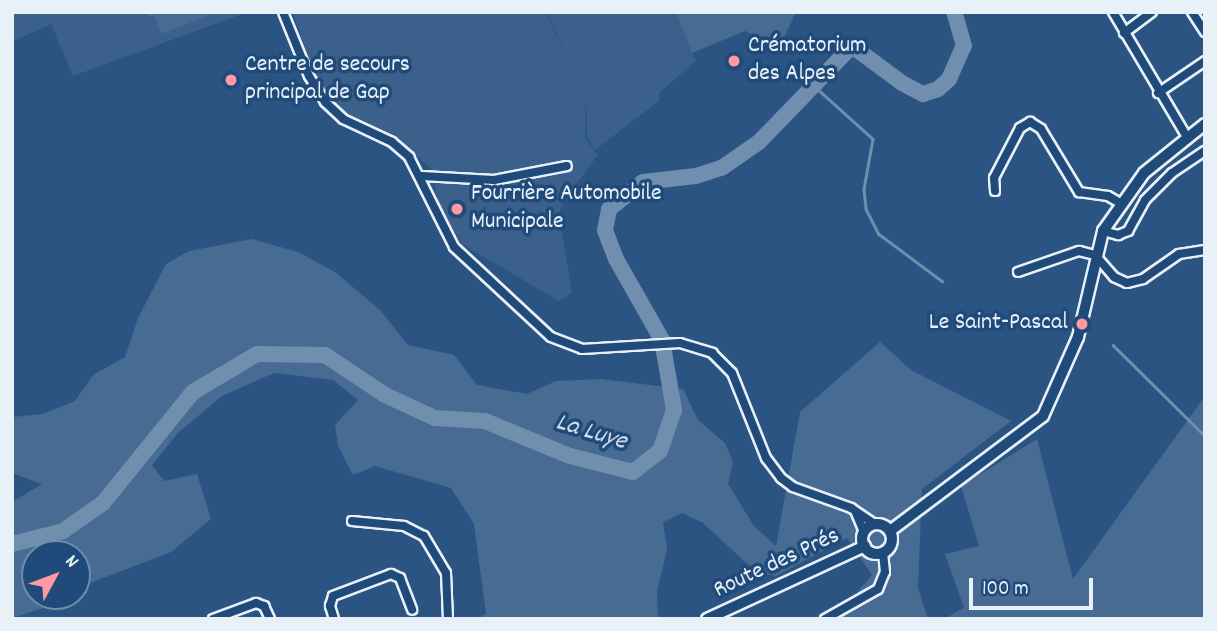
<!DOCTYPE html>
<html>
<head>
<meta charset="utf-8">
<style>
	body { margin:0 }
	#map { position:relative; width:1217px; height:631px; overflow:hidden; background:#2b5482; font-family:Dekko,sans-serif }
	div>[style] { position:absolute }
	.built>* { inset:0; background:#3a608b }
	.green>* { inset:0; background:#476b93 }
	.stream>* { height:2.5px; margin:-1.25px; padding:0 1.25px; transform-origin:1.25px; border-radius:1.25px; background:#708ead }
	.river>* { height:16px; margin:-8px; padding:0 8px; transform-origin:8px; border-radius:8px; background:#708ead }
	.roads { filter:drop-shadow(2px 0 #e8f1f8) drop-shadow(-2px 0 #e8f1f8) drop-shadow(0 2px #e8f1f8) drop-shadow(0 -2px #e8f1f8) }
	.minor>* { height:8px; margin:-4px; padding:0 4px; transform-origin:4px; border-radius:4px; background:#1f4a7a }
	.tertiary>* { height:10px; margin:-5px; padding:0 5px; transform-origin:5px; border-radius:5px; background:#1f4a7a }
	.tertiary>.ring { margin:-5px; padding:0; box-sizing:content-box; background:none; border:10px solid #1f4a7a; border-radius:50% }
	.dots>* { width:19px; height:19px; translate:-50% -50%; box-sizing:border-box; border:4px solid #1f4a7a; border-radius:50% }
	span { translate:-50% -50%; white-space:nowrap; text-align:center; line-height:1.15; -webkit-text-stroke:7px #1f4a7a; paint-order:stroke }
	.poi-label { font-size:24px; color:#e8f1f8 }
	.left { translate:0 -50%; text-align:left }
	.right { translate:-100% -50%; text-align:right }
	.street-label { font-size:24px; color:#e8f1f8 }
	.water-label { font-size:26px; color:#d0dde9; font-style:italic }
	.frame { position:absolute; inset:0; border:14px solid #e8f1f8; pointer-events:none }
	.north { position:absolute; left:21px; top:540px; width:70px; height:70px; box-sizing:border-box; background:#1f4a7a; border:2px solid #6f8dac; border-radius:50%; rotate:49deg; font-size:19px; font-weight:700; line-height:28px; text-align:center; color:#e8f1f8 }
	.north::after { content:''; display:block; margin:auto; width:24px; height:32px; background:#ff9aa2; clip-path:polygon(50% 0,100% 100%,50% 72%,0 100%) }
	.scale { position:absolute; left:969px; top:578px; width:124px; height:32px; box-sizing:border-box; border:4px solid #e8f1f8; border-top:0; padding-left:9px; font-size:21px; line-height:24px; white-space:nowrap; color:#e8f1f8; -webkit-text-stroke:5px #1f4a7a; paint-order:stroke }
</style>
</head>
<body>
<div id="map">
	<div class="built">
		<i style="clip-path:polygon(12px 12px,248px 12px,73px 76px,51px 24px,12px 42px)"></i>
		<i style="clip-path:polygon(293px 12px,545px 12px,585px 93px,546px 12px,676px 12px,696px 61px,660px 92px,659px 101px,595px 150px,587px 137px,586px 96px,585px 138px,598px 155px,564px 200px,554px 227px,562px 232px,572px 293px,559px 301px,462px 244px,439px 205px,432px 169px,395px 138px,347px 116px,330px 100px,314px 76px)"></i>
	</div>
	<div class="green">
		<i style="clip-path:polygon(146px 12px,206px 12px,208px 16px,161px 34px,154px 15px,148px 17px)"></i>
		<i style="clip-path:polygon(676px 12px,796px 12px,781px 44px,774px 46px,745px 31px,692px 53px)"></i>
		<i style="clip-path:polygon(252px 239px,298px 252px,335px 272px,380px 310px,408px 345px,454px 355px,477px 385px,527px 394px,556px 381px,601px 379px,683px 389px,698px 420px,725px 443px,733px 462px,728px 484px,754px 526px,776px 546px,800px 412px,880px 342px,911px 370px,1011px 421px,922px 489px,918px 588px,928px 619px,834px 619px,872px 575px,847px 538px,776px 576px,756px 572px,703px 523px,682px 513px,663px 522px,667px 549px,657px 592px,658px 619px,477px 619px,486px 614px,474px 524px,451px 488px,375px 466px,353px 475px,338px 446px,335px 425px,358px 400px,333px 380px,274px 373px,222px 396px,178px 433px,152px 465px,164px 481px,197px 474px,211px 519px,171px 552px,77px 588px,77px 554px,35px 554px,35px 596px,54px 596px,56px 604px,12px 618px,12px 502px,42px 484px,12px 473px,12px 417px,43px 414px,75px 401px,93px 375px,125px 357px,138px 318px,166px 264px,189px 251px)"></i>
		<i style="clip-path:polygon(1205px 396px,1205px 619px,944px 619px,964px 608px,945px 554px,979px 546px,961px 486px,1037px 439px,1073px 579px)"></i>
	</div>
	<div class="stream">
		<i style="left:812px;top:84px;width:82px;rotate:42deg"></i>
		<i style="left:873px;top:139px;width:51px;rotate:100.2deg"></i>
		<i style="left:864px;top:189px;width:20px;rotate:84deg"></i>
		<i style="left:866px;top:209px;width:28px;rotate:63deg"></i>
		<i style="left:879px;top:234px;width:79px;rotate:36.7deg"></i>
		<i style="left:1113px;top:345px;width:129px;rotate:44.7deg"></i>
	</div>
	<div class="river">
		<i style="left:12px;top:544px;width:53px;rotate:-14.3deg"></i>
		<i style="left:63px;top:531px;width:49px;rotate:-35deg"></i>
		<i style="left:103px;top:503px;width:143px;rotate:-51deg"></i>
		<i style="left:193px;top:392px;width:74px;rotate:-30.7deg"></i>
		<i style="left:257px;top:354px;width:68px;rotate:0.8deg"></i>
		<i style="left:325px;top:355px;width:72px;rotate:33.7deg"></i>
		<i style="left:385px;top:395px;width:55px;rotate:24.7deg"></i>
		<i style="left:435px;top:418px;width:50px;rotate:3.4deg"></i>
		<i style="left:485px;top:421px;width:92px;rotate:22.4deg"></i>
		<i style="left:570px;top:456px;width:65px;rotate:14.3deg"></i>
		<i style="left:633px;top:472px;width:34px;rotate:-38deg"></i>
		<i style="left:660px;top:451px;width:43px;rotate:-71.1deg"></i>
		<i style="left:674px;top:410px;width:71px;rotate:-99.7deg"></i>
		<i style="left:662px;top:340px;width:93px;rotate:-119.6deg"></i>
		<i style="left:616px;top:259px;width:31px;rotate:-111deg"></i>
		<i style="left:605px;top:230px;width:21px;rotate:-79deg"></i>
		<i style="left:609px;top:209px;width:43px;rotate:-38.5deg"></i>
		<i style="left:643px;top:182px;width:53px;rotate:-6.5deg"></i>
		<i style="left:696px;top:176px;width:28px;rotate:-18deg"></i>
		<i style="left:723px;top:167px;width:44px;rotate:-34.8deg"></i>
		<i style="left:759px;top:142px;width:134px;rotate:-45.9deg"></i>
		<i style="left:852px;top:46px;width:62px;rotate:36.5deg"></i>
		<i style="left:902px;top:83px;width:24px;rotate:28deg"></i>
		<i style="left:923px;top:94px;width:16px;rotate:-18deg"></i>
		<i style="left:938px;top:89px;width:15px;rotate:-42deg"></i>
		<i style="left:949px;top:79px;width:36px;rotate:-66deg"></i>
		<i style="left:964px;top:46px;width:35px;rotate:-106deg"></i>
	</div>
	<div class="roads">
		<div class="minor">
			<i style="left:283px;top:12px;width:69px;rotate:67.9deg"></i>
			<i style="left:309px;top:76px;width:31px;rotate:58deg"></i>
			<i style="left:325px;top:102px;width:25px;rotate:43deg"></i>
			<i style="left:343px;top:119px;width:54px;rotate:25.1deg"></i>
			<i style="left:392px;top:142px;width:23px;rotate:41deg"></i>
			<i style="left:409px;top:157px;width:101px;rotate:63.4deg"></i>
			<i style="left:454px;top:247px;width:132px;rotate:42.9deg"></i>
			<i style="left:551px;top:337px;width:33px;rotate:21deg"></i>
			<i style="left:582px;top:349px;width:98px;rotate:-3.5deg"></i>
			<i style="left:680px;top:343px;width:34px;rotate:17deg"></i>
			<i style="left:712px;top:353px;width:28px;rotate:45deg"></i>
			<i style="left:732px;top:373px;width:92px;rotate:68.2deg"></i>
			<i style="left:766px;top:458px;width:25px;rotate:53deg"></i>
			<i style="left:781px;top:478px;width:15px;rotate:37deg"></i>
			<i style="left:793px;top:487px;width:62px;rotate:19.9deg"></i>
			<i style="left:851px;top:508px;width:29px;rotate:34deg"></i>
			<i style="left:1113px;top:12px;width:145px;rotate:59.4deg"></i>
			<i style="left:1192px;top:12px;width:24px;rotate:57deg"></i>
			<i style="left:1124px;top:33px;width:35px;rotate:-37deg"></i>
			<i style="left:1158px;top:93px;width:57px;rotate:-34.2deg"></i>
			<i style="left:422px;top:176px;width:72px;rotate:3.2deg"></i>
			<i style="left:494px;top:180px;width:74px;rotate:-10.9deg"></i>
			<i style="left:995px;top:191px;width:13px;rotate:-94deg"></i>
			<i style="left:994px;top:178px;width:56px;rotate:-62.5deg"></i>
			<i style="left:1020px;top:128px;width:12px;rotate:-31deg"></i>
			<i style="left:1030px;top:122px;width:13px;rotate:32deg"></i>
			<i style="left:1041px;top:129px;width:74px;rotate:58.9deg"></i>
			<i style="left:1079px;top:192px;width:29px;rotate:8deg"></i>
			<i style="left:1108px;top:196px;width:14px;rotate:30deg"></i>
			<i style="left:1103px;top:231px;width:16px;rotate:15deg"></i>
			<i style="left:1118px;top:235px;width:11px;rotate:-22deg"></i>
			<i style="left:1128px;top:231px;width:35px;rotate:-61deg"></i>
			<i style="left:1145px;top:200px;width:38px;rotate:-45deg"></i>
			<i style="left:1172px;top:173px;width:40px;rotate:-34deg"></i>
			<i style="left:1018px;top:272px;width:65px;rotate:-19deg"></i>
			<i style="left:1079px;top:251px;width:16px;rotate:14deg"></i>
			<i style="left:1095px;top:255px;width:29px;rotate:49deg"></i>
			<i style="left:1114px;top:277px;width:14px;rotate:25deg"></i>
			<i style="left:1127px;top:283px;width:16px;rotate:-14deg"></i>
			<i style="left:1143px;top:279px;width:44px;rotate:-34.8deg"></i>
			<i style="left:1179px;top:254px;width:26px;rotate:-9deg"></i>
			<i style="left:856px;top:513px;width:21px;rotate:67deg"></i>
			<i style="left:352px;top:521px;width:52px;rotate:5.5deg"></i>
			<i style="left:404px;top:526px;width:22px;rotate:27deg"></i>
			<i style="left:424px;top:536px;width:43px;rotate:59.3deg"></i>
			<i style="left:446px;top:573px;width:46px;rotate:87.5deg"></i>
			<i style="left:213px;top:619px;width:46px;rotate:-20.4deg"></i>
			<i style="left:256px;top:603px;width:9px;rotate:21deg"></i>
			<i style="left:264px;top:606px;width:14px;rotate:65deg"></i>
			<i style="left:334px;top:619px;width:14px;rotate:-107deg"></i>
			<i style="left:330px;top:606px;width:10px;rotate:-73deg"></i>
			<i style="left:333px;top:596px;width:62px;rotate:-20.8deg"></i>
			<i style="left:391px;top:574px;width:10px;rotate:24deg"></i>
			<i style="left:400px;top:578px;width:34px;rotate:69deg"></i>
			<i style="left:825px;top:619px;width:61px;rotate:-29.5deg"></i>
			<i style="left:878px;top:589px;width:18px;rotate:-68deg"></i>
			<i style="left:885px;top:572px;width:20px;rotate:-96deg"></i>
		</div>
		<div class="tertiary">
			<i class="ring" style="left:862px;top:524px;width:20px;height:20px"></i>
			<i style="left:890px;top:531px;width:191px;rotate:-36.9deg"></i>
			<i style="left:1043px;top:416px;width:86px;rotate:-66.1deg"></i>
			<i style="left:1078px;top:337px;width:109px;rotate:-76.7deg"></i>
			<i style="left:1103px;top:231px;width:71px;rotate:-54.7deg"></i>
			<i style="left:1144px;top:173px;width:78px;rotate:-38.8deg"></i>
			<i style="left:707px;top:619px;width:174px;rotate:-24.8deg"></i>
		</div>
	</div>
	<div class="dots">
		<i style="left:734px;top:61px;background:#ff9aa2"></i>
		<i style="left:231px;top:80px;background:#ff9aa2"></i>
		<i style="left:457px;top:209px;background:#ff9aa2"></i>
		<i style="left:1082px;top:324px;background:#ff9aa2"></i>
	</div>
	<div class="poi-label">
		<span class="left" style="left:748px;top:61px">Crématorium<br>des Alpes</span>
		<span class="left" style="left:245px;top:80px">Centre de secours<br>principal de Gap</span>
		<span class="left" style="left:471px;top:209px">Fourrière Automobile<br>Municipale</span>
		<span class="right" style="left:1068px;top:324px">Le Saint-Pascal</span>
	</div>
	<div class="street-label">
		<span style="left:777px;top:564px;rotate:-25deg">Route des Prés</span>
	</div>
	<div class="water-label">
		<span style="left:591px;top:433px;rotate:17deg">La Luye</span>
	</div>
	<div class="frame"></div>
	<div class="north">N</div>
	<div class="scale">100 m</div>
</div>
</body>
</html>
